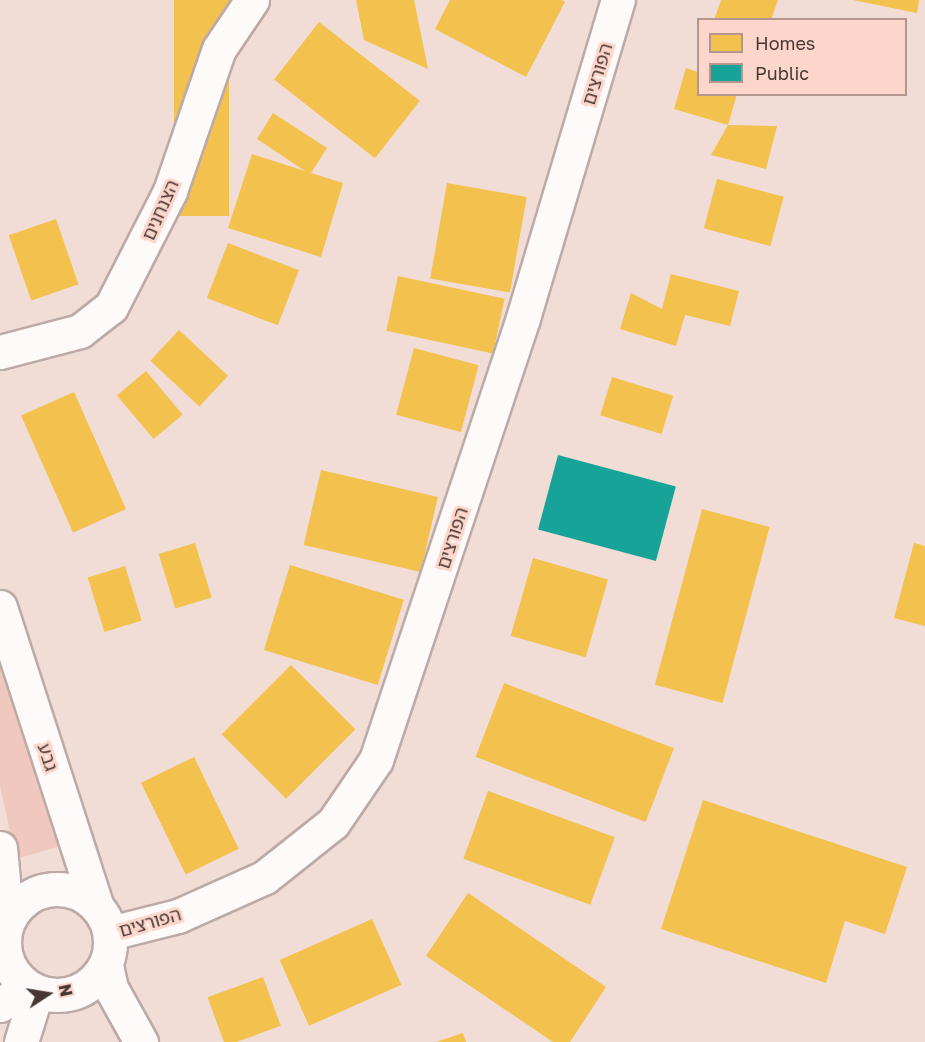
<!DOCTYPE html>
<html>
<head>
<meta charset="utf-8">
<style>
	body { margin:0 }
	#map { position:relative; width:925px; height:1042px; overflow:hidden; background:#f2dcd6; font-family:"Golos Text","Noto Sans Hebrew",sans-serif }
	div>[style] { position:absolute }
	.green>* { inset:0; background:#f1c8bd }
	.homes>* { inset:0; background:#f2c14e; transform-origin:0 0 }
	.public>* { inset:0; background:#17a398; transform-origin:0 0 }
	.roads { filter:drop-shadow(2px 0 #bcaaa6) drop-shadow(-2px 0 #bcaaa6) drop-shadow(0 2px #bcaaa6) drop-shadow(0 -2px #bcaaa6) }
	.street>* { height:33px; margin:-16.5px; padding:0 16.5px; transform-origin:16.5px; border-radius:16.5px; background:#fdfaf9 }
	.street>.ring { margin:-16.5px; padding:0; box-sizing:content-box; background:none; border:33px solid #fdfaf9; border-radius:50% }
	span { translate:-50% -50%; white-space:nowrap; text-align:center; line-height:1.15; -webkit-text-stroke:6px #fdd6cb; paint-order:stroke }
	.street-label { font-size:18px; color:#473733 }
	.legend { position:absolute; left:697px; top:18px; width:210px; height:78px; box-sizing:border-box; background:#fdd6cb; border:2px solid #b4968e; margin:0; padding:8px 10px; list-style:none; font-size:18px; color:#473733 }
	.legend li { display:flex; align-items:center; gap:12px; height:30px }
	.legend b { width:30px; border:2px solid #b4968e }
	.north { position:absolute; left:18px; top:964px; width:60px; height:60px; -webkit-text-stroke:4px #fdd6cb; paint-order:stroke; rotate:78deg; font-size:16px; font-weight:700; line-height:24px; text-align:center; color:#473733 }
	.north::after { content:''; display:block; margin:auto; width:21px; height:27px; background:#473733; clip-path:polygon(50% 0,100% 100%,50% 72%,0 100%) }
</style>
</head>
<body>
<div id="map">
	<div class="green">
		<i style="clip-path:polygon(0 650px,64px 845px,16px 859px,0 786px)"></i>
	</div>
	<div class="homes">
		<i style="left:174px;top:0;width:55px;height:216px"></i>
		<i style="clip-path:polygon(356px 0,414px 0,428px 69px,364px 40px)"></i>
		<i style="clip-path:polygon(450px 0,562px 0,565px 2px,526px 77px,435px 29px)"></i>
		<i style="clip-path:polygon(721px 0,778px 0,771px 20px,714px 20px)"></i>
		<i style="clip-path:polygon(853px 0,919px 0,917px 13px)"></i>
		<i style="left:319px;top:22px;width:128px;height:73px;rotate:38deg"></i>
		<i style="clip-path:polygon(686px 68px,698px 72px,698px 94px,737px 94px,728px 125px,674px 109px)"></i>
		<i style="clip-path:polygon(273px 113px,327px 148px,311px 173px,343px 183px,321px 257px,228px 228px,252px 154px,305px 171px,257px 139px)"></i>
		<i style="clip-path:polygon(728px 125px,777px 126px,766px 169px,711px 155px)"></i>
		<i style="left:717px;top:179px;width:69px;height:51px;rotate:15deg"></i>
		<i style="left:447px;top:183px;width:81px;height:97px;rotate:10deg"></i>
		<i style="left:56px;top:219px;width:69px;height:50px;rotate:71deg"></i>
		<i style="left:228px;top:243px;width:76px;height:59px;rotate:21deg"></i>
		<i style="clip-path:polygon(671px 274px,739px 291px,730px 326px,685px 315px,676px 346px,620px 329px,631px 293px,662px 309px)"></i>
		<i style="left:398px;top:276px;width:109px;height:56px;rotate:12deg"></i>
		<i style="left:179px;top:330px;width:67px;height:42px;rotate:43deg"></i>
		<i style="left:414px;top:348px;width:67px;height:69px;rotate:15deg"></i>
		<i style="left:146px;top:371px;width:57px;height:38px;rotate:50deg"></i>
		<i style="left:612px;top:377px;width:64px;height:40px;rotate:17deg"></i>
		<i style="left:74px;top:392px;width:128px;height:58px;rotate:66deg"></i>
		<i style="left:321px;top:470px;width:120px;height:77px;rotate:13deg"></i>
		<i style="left:702px;top:509px;width:70px;height:182px;rotate:15deg"></i>
		<i style="left:195px;top:543px;width:57px;height:38px;rotate:73deg"></i>
		<i style="clip-path:polygon(914px 543px,925px 546px,925px 626px,894px 618px)"></i>
		<i style="left:533px;top:558px;width:78px;height:81px;rotate:16deg"></i>
		<i style="left:290px;top:565px;width:119px;height:89px;rotate:17deg"></i>
		<i style="left:125px;top:566px;width:57px;height:39px;rotate:73deg"></i>
		<i style="left:291px;top:665px;width:91px;height:98px;rotate:45deg"></i>
		<i style="left:504px;top:683px;width:182px;height:79px;rotate:21deg"></i>
		<i style="left:194px;top:757px;width:102px;height:59px;rotate:64deg"></i>
		<i style="left:488px;top:791px;width:135px;height:72px;rotate:20deg"></i>
		<i style="clip-path:polygon(703px 800px,907px 867px,885px 934px,845px 921px,826px 983px,661px 929px)"></i>
		<i style="clip-path:polygon(468px 893px,606px 987px,570px 1042px,553px 1042px,426px 956px)"></i>
		<i style="left:372px;top:919px;width:72px;height:101px;rotate:66deg"></i>
		<i style="left:263px;top:977px;width:52px;height:59px;rotate:70deg"></i>
		<i style="clip-path:polygon(463px 1033px,466px 1042px,436px 1042px)"></i>
	</div>
	<div class="public">
		<i style="left:558px;top:455px;width:122px;height:77px;rotate:15deg"></i>
	</div>
	<div class="roads">
		<div class="street">
			<i style="left:0;top:352px;width:83px;rotate:-14.7deg"></i>
			<i style="left:80px;top:331px;width:39px;rotate:-38deg"></i>
			<i style="left:111px;top:307px;width:130px;rotate:-63deg"></i>
			<i style="left:170px;top:191px;width:150px;rotate:-71deg"></i>
			<i style="left:219px;top:49px;width:59px;rotate:-56deg"></i>
			<i style="left:0;top:607px;width:315px;rotate:72.1deg"></i>
			<i style="left:0;top:848px;width:74px;rotate:84.6deg"></i>
			<i class="ring" style="left:4px;top:889px;width:73px;height:73px"></i>
			<i style="left:110px;top:933px;width:70px;rotate:-14deg"></i>
			<i style="left:178px;top:916px;width:95px;rotate:-24.1deg"></i>
			<i style="left:265px;top:877px;width:87px;rotate:-38.5deg"></i>
			<i style="left:333px;top:823px;width:76px;rotate:-55.7deg"></i>
			<i style="left:376px;top:760px;width:466px;rotate:-71.6deg"></i>
			<i style="left:523px;top:318px;width:332px;rotate:-73.4deg"></i>
			<i style="left:106px;top:965px;width:24px;rotate:78deg"></i>
			<i style="left:111px;top:988px;width:62px;rotate:60.9deg"></i>
			<i style="left:0;top:1005px;width:32px;rotate:-34deg"></i>
			<i style="left:21px;top:1042px;width:53px;rotate:-72.6deg"></i>
		</div>
	</div>
	<div class="street-label">
		<span style="left:597px;top:74px;rotate:-73deg">הפורצים</span>
		<span style="left:160px;top:210px;rotate:-66deg">הצנחנים</span>
		<span style="left:452px;top:538px;rotate:-72deg">הפורצים</span>
		<span style="left:48px;top:757px;rotate:72deg">גבע</span>
		<span style="left:150px;top:922px;rotate:-16deg">הפורצים</span>
	</div>
	<ul class="legend">
	<li><b style="height:16px;background:#f2c14e"></b>Homes</li>
	<li><b style="height:16px;background:#17a398"></b>Public</li>
	</ul>
	<div class="north">N</div>
</div>
</body>
</html>
